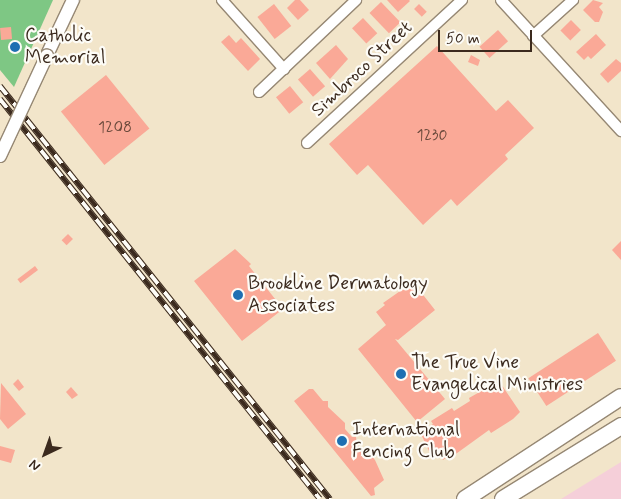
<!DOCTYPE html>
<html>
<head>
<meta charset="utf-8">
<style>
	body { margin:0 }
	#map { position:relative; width:621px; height:499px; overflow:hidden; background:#f2e5ca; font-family:Mynerve,sans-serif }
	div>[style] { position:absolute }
	.built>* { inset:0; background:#f5cfd9 }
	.green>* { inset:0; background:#7ec784 }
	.building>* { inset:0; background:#faa997; transform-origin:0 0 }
	.roads { filter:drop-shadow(1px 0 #968874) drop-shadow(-1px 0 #968874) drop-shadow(0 1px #968874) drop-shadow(0 -1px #968874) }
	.minor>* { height:10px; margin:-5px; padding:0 5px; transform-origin:5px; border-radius:5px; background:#fff }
	.tertiary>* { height:12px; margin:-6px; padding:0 6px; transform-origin:6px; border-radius:6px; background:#fff }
	.trunk>* { height:16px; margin:-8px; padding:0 8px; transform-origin:8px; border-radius:8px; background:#fff }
	.rail>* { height:5.5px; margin-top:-2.75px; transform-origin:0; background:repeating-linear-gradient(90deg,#fdfcf7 0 11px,#3b2a1e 0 22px); box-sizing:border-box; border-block:1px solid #3b2a1e }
	.bridges { filter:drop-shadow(1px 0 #968874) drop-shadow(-1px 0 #968874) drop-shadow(0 1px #968874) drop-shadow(0 -1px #968874) }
	.tertiary-bridge>* { height:12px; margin:-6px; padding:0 6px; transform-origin:6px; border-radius:6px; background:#fff }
	.dots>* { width:14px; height:14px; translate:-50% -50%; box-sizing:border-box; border:2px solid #fdfcf7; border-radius:50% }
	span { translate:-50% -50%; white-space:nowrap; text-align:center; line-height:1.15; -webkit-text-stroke:4.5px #fdfcf7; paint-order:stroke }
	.number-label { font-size:16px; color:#6b4a3c }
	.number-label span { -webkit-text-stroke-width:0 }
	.poi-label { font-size:19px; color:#3b2a1e }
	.left { translate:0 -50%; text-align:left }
	.street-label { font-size:19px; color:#3b2a1e }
	.north { position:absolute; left:20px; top:429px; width:50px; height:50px; -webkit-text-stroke:4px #fdfcf7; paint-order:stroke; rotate:222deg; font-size:14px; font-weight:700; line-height:20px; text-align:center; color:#3b2a1e }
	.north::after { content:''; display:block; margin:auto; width:18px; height:22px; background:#3b2a1e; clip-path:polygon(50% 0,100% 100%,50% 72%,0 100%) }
	.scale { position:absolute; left:438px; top:30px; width:94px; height:22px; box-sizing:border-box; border:2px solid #3b2a1e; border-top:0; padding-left:6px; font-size:15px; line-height:18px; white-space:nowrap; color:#3b2a1e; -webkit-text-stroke:4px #fdfcf7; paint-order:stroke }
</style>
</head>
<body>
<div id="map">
	<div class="built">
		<i style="clip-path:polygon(621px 462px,621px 499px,561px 499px)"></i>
	</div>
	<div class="green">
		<i style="clip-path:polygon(0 0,53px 0,14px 87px,0 70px)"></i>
	</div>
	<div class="building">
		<i style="clip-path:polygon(295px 0,300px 0,309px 10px,298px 20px,287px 8px)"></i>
		<i style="clip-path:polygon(387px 0,409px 0,410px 1px,398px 12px)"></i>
		<i style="clip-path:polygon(593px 0,603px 3px,599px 7px,603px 12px,599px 22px,595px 22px,583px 10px)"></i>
		<i style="left:381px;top:2px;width:28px;height:16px;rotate:46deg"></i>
		<i style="left:274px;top:4px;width:28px;height:21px;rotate:52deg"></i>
		<i style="left:419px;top:4px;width:11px;height:7px;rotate:45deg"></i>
		<i style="left:363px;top:18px;width:21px;height:15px;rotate:47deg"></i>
		<i style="left:571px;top:20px;width:14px;height:15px;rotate:45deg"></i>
		<i style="left:11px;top:27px;width:12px;height:11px;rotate:85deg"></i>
		<i style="left:498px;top:30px;width:15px;height:25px;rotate:48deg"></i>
		<i style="clip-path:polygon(596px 34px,606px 45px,591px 59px,588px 56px,584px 60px,576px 52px)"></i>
		<i style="clip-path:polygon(229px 35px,236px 43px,241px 38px,260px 59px,248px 71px,221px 42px)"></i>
		<i style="clip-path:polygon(336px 45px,348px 59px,330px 79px,316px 63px)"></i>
		<i style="clip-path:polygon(437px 46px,496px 111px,508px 100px,534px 128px,505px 155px,508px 159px,457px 206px,451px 199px,423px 225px,368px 165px,357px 175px,329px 144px)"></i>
		<i style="clip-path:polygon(471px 55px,480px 60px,478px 66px,468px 62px)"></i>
		<i style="clip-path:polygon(616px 59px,621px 63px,621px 71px,608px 83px,600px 74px)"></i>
		<i style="left:310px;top:69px;width:23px;height:16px;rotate:49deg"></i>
		<i style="left:106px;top:75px;width:69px;height:58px;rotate:51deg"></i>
		<i style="left:290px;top:86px;width:21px;height:18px;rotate:51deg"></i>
		<i style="left:68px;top:234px;width:7px;height:9px;rotate:45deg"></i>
		<i style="clip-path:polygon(621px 241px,621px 260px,612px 250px)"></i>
		<i style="clip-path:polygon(235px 249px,251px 264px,249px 266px,283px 309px,242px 341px,194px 281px)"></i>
		<i style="left:35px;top:266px;width:5px;height:22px;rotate:53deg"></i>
		<i style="clip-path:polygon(413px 282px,435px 310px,398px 340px,395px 339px,445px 399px,417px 422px,358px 349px,386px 325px,376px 312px,385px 305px,383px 303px)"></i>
		<i style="left:598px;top:333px;width:33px;height:83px;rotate:57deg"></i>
		<i style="clip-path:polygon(18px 379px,24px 387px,19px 391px,13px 384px)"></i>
		<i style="clip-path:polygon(499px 381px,520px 412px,513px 419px,491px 433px,489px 430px,453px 456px,452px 454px,443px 460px,434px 448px,429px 451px,420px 432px,433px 424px,431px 421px,452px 408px,454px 411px,470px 401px,469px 398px)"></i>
		<i style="clip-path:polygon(1px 383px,26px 414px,8px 429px,0 419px)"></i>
		<i style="clip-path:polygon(71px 387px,78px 395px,72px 399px,66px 392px)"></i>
		<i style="clip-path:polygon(309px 389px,313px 389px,323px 401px,328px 401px,328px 407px,345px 423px,345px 429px,352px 437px,356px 437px,357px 445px,367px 450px,375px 460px,384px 480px,374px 488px,375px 495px,371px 496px,294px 401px)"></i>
		<i style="clip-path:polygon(0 446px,15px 450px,11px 463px,0 460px)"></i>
	</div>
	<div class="roads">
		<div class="minor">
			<i style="left:222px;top:0;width:93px;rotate:48.1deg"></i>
			<i style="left:501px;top:0;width:178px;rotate:47.5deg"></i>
			<i style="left:533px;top:36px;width:54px;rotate:-42deg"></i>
			<i style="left:259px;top:92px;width:134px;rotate:-43.5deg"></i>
			<i style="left:307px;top:143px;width:211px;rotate:-42.7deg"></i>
		</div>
		<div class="tertiary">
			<i style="left:47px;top:55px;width:61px;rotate:-64.7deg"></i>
		</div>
		<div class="trunk">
			<i style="left:465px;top:499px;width:186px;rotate:-33.2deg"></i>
			<i style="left:503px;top:499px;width:139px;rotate:-31.7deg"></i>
		</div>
	</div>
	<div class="rail">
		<i style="left:0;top:86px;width:529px;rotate:51.37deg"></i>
		<i style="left:0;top:99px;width:512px;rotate:51.34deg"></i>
	</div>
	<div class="bridges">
		<div class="tertiary-bridge">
			<i style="left:0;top:156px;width:111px;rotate:-65deg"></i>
		</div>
	</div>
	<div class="dots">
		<i style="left:15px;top:47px;background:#1f6fb2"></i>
		<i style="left:238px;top:295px;background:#1f6fb2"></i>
		<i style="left:401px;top:374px;background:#1f6fb2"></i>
		<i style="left:342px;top:441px;background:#1f6fb2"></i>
	</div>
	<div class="number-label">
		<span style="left:115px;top:128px">1208</span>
		<span style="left:432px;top:136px">1230</span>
	</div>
	<div class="poi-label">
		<span class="left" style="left:25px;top:47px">Catholic<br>Memorial</span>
		<span class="left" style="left:248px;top:295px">Brookline Dermatology<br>Associates</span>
		<span class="left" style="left:411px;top:374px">The True Vine<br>Evangelical Ministries</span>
		<span class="left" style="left:352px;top:441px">International<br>Fencing Club</span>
	</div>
	<div class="street-label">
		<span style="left:362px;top:69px;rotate:-43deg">Simbroco Street</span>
	</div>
	<div class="north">N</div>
	<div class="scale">50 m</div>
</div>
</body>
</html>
